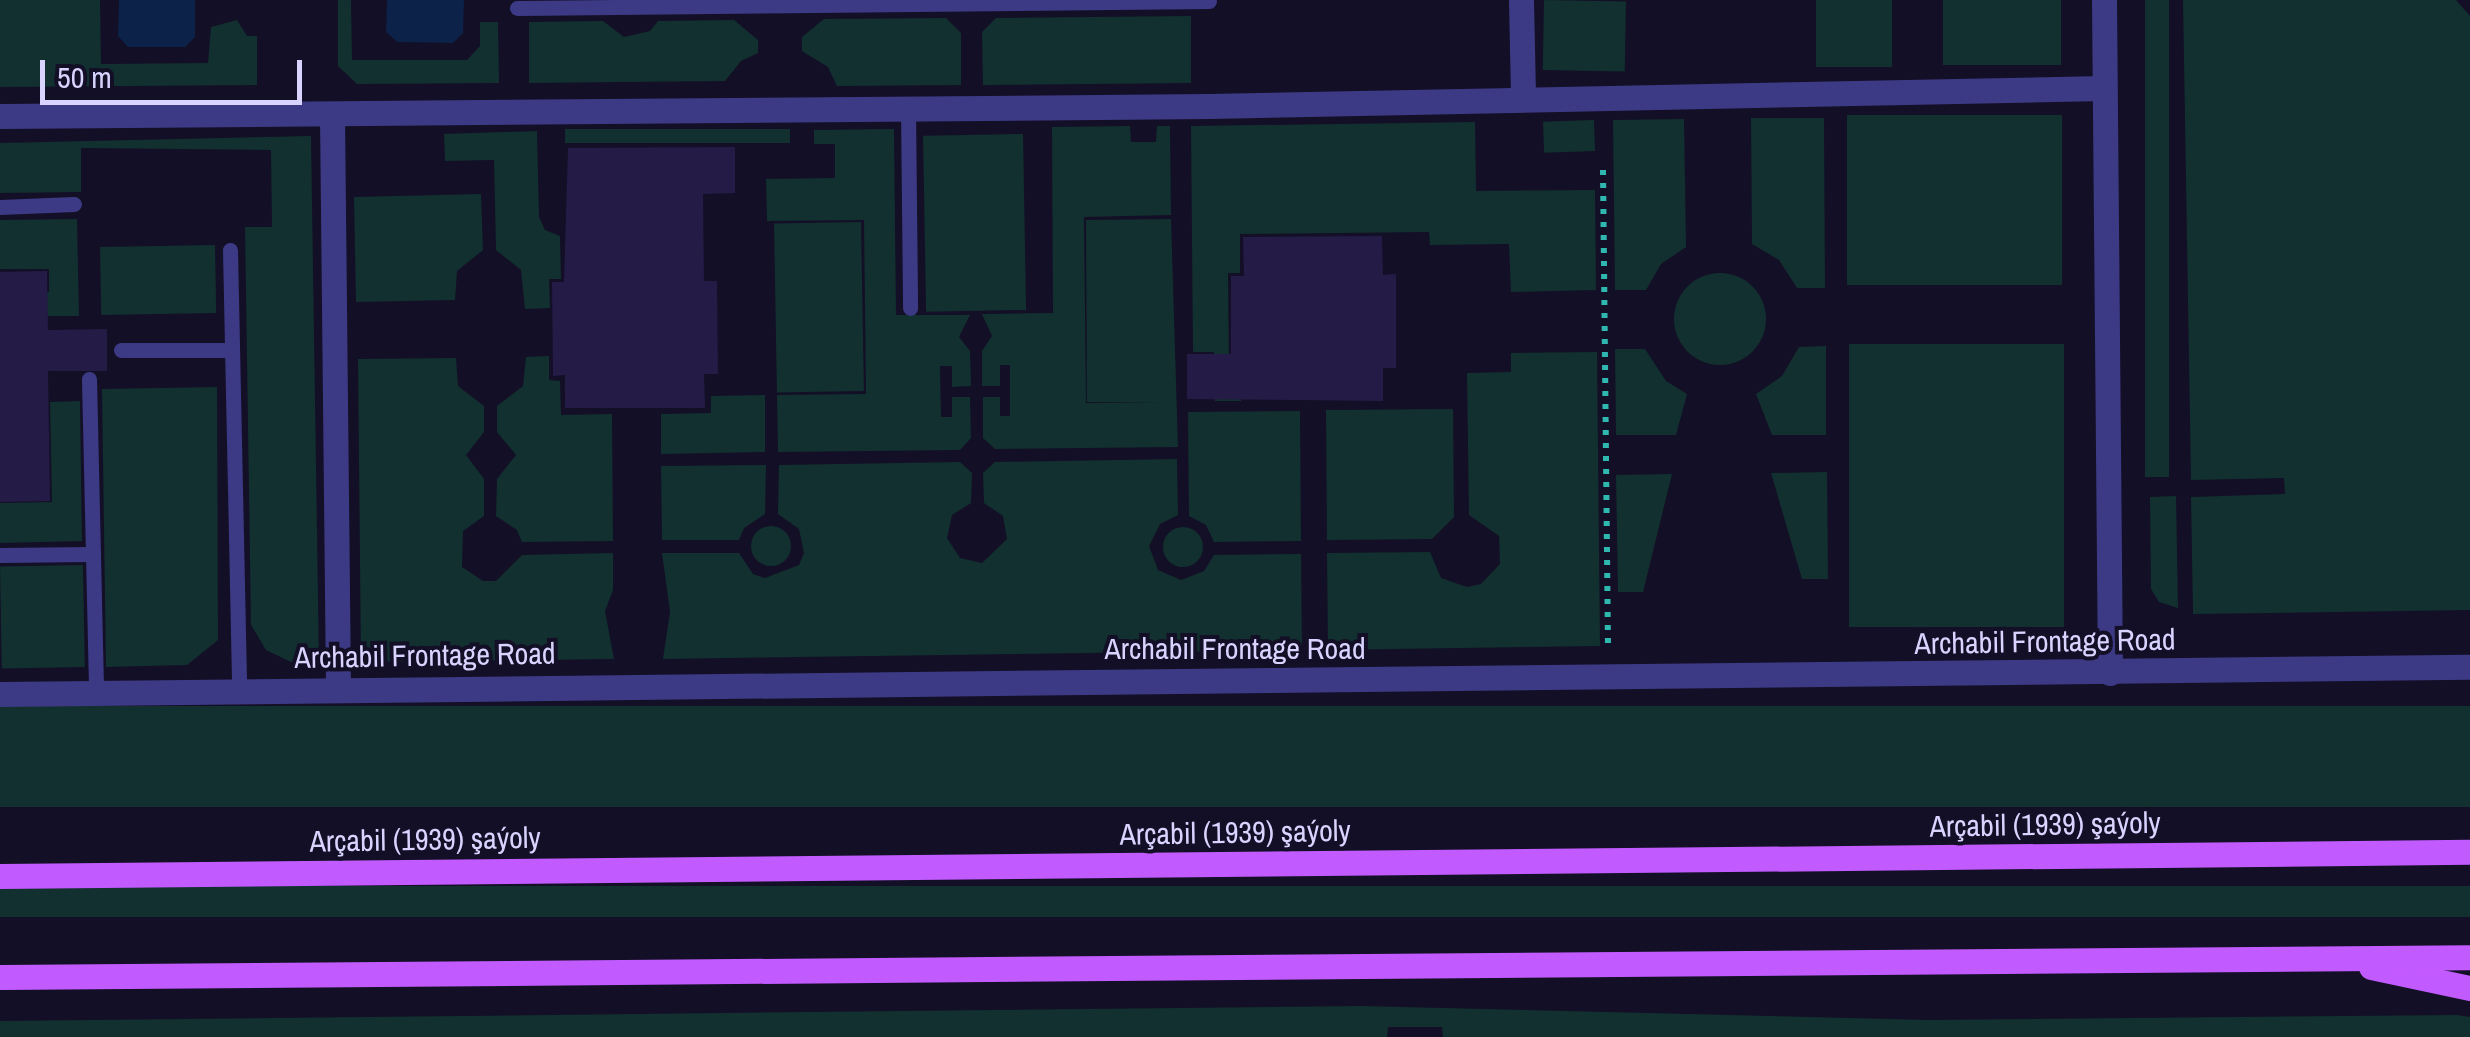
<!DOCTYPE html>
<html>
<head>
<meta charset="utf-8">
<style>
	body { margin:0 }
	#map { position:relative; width:2470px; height:1037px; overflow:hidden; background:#130f26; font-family:"Archivo Narrow",sans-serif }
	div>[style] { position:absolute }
	.green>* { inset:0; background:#12302f; transform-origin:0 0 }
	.round { border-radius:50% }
	.water>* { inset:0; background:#0c2248 }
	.building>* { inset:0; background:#241b47 }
	.path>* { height:6px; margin-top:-3px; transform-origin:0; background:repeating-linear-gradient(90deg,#2fb8b0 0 5px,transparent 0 13px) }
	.service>* { height:15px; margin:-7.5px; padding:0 7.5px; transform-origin:7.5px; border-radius:7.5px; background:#3d3a85 }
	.minor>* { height:25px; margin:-12.5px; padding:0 12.5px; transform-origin:12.5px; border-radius:12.5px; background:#3d3a85 }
	.primary>* { height:25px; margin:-12.5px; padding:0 12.5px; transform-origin:12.5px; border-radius:12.5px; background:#c25bff }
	span { translate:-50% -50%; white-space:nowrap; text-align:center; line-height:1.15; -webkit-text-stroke:8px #130f26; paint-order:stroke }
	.street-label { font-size:30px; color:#d9d4ff }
	.scale { position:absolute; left:40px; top:60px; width:262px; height:45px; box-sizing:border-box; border:5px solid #d9d4ff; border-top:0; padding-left:12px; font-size:30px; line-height:35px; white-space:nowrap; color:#d9d4ff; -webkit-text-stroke:8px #130f26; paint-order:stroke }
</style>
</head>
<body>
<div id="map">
	<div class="green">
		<i style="clip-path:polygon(0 0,100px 0,101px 64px,208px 63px,211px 27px,237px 20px,247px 36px,257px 36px,257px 85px,0 87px)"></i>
		<i style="clip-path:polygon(338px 0,351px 0,352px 60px,467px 60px,480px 46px,480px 22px,498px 22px,499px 83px,357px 84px,338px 66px)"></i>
		<i style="left:1544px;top:0;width:82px;height:70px;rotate:1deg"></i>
		<i style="left:1816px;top:0;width:76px;height:67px"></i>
		<i style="left:1943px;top:0;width:118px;height:65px"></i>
		<i style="left:2145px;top:0;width:24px;height:477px"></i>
		<i style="clip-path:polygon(2183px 0,2456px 0,2470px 16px,2470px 610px,2193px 614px,2191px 497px,2285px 494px,2284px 478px,2191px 480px)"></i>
		<i style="clip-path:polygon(1191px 16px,1191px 83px,983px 85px,982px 32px,996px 18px)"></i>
		<i style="clip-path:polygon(946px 18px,961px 33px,961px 85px,837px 86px,828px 67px,802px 51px,802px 37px,824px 19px)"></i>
		<i style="clip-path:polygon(734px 20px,758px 40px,758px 53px,741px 61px,725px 81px,529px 83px,529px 22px,603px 21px,624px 37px,650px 31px,658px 21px)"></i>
		<i style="left:2062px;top:115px;width:170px;height:215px;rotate:90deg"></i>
		<i style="clip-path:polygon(1751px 118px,1824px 118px,1825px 288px,1797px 288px,1779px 260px,1752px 244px)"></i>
		<i style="clip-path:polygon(1684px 119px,1686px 247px,1661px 264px,1646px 290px,1615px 290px,1613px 120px)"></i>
		<i style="left:1594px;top:120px;width:31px;height:51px;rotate:88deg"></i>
		<i style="clip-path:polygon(1475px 122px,1476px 191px,1595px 190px,1596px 290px,1511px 292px,1509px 244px,1430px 245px,1429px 232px,1240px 234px,1240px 273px,1228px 273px,1229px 371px,1241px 372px,1241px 401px,1215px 401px,1214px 352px,1193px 352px,1191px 126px)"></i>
		<i style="clip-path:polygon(1130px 126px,1131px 142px,1156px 142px,1157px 126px,1170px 126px,1171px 215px,1084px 217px,1086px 403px,1163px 402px,1087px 402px,1086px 220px,1171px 219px,1178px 447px,995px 449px,983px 438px,983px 397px,1000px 397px,1000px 416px,1010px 416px,1010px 365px,1000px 365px,1000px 386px,982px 386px,982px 351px,992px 336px,982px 314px,1053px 313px,1052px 127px)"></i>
		<i style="left:790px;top:129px;width:14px;height:225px;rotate:90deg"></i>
		<i style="clip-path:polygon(894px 129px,896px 315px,970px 315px,959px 337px,970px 351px,971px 386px,952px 387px,952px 366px,940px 366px,941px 417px,952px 417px,952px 397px,970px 397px,971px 438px,960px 450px,778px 452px,777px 395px,866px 394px,864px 220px,767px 221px,766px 179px,835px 178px,835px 144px,814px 144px,814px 130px)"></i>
		<i style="clip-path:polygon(537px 131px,539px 217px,545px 230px,560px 236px,561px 279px,549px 279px,550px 308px,525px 309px,521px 270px,496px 250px,494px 160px,445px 161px,444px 134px)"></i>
		<i style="left:1023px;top:134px;width:176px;height:100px;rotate:89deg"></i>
		<i style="clip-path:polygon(311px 136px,319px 663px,293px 663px,266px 650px,251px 625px,245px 227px,272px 227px,271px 150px,81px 148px,81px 192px,0 193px,0 143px)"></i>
		<i style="clip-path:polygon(481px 194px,483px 250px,457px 271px,455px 300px,356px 302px,354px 197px)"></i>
		<i style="clip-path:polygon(77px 219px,79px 316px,39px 316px,38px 293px,49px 292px,49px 269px,0 269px,0 220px)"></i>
		<i style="left:861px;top:222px;width:169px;height:87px;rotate:89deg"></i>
		<i style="left:215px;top:245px;width:68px;height:115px;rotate:89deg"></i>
		<i class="round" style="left:1674px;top:273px;width:92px;height:92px"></i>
		<i style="left:2064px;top:344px;width:283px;height:215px;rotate:90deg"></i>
		<i style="clip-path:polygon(1826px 346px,1826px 435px,1772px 435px,1756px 394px,1782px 376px,1799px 347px)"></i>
		<i style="clip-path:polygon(1615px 349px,1645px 349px,1666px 381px,1687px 394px,1676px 435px,1616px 435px)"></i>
		<i style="clip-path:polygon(1597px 352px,1600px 646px,1328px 650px,1327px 553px,1430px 552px,1441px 578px,1467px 587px,1481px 584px,1500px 564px,1499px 536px,1469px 515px,1467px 373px,1511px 372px,1511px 353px)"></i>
		<i style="clip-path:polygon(549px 356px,549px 380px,560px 381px,561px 415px,612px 414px,613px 541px,522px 542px,517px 530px,496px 516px,497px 479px,516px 455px,497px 432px,497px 406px,523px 386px,526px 357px)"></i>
		<i style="clip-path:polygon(456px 358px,458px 386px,484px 406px,484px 432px,466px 455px,484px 479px,484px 516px,463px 531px,462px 567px,483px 581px,496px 581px,522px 555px,613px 553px,613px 590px,605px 611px,614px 659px,361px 662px,358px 359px)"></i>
		<i style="clip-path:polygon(217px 387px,218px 640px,187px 665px,106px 667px,102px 389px)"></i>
		<i style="clip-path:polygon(765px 395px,765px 452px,661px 454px,661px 414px,711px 413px,711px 396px)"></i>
		<i style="clip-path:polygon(80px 401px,82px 541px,0 543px,0 503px,52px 502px,50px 402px)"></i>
		<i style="clip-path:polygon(1453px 409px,1454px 517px,1432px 539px,1327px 540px,1326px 410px)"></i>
		<i style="clip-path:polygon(1300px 411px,1301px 541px,1214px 542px,1206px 525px,1189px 516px,1188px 412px)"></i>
		<i style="clip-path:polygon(1177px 459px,1178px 515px,1160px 524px,1149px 546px,1158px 570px,1181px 580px,1204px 571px,1214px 555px,1301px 554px,1302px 650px,663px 659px,670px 612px,662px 553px,739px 553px,753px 574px,765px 578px,799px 565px,804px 553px,799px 529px,778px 514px,779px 465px,960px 462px,972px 473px,971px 503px,952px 515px,947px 538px,960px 558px,982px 563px,1007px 539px,1003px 516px,984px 503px,983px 473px,995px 462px)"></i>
		<i style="clip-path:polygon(766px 465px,765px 514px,744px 528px,739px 540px,662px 540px,661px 466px)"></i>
		<i style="clip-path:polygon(1827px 472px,1828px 579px,1802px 579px,1771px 473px)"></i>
		<i style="clip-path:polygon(1672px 474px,1643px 592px,1618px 592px,1616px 475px)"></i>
		<i style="clip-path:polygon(2176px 496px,2178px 608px,2159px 602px,2151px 589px,2150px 497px)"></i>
		<i class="round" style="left:751px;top:526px;width:40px;height:40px"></i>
		<i class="round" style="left:1163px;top:527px;width:40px;height:40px"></i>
		<i style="left:83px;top:565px;width:102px;height:83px;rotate:89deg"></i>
		<i style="left:2470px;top:706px;width:101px;height:2470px;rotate:90deg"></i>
		<i style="left:2470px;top:886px;width:31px;height:2470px;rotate:90deg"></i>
		<i style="clip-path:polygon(1360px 1006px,1929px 1020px,2457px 1015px,2470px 1017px,2470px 1037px,1443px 1037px,1442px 1027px,1388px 1027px,1387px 1037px,0 1037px,0 1021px)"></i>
	</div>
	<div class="water">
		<i style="clip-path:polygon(119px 0,195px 0,195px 37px,185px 47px,128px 47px,118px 36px)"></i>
		<i style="clip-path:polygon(387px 0,464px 0,463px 33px,453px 43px,397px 42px,386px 32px)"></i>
	</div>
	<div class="building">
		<i style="clip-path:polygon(735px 147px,735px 193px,703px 194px,704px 281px,717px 281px,718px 374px,704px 374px,705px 408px,565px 408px,565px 375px,553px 376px,552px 282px,564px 282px,568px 148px)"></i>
		<i style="clip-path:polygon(1382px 236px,1383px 275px,1396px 274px,1396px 368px,1383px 368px,1383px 401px,1187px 399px,1187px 354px,1231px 354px,1231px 276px,1244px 276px,1243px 237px)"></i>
		<i style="clip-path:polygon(47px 271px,48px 330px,107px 329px,107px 371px,48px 371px,50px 501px,0 502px,0 272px)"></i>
	</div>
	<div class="path">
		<i style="left:1603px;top:170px;width:474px;rotate:89.4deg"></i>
	</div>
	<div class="service">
		<i style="left:517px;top:8px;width:692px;rotate:-0.58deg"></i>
		<i style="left:908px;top:108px;width:200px;rotate:89.4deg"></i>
		<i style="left:0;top:207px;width:74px;rotate:-2.3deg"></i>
		<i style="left:230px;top:250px;width:440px;rotate:88.8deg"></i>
		<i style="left:121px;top:350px;width:111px"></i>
		<i style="left:89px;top:379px;width:313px;rotate:88.7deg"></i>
		<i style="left:0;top:555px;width:93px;rotate:-0.6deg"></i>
	</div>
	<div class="minor">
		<i style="left:1521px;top:0;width:97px;rotate:88.8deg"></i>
		<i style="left:2104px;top:0;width:673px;rotate:89.49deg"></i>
		<i style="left:332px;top:115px;width:573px;rotate:89.4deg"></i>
		<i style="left:0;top:116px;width:1209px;rotate:-0.47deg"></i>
		<i style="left:1209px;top:106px;width:895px;rotate:-1.15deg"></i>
		<i style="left:0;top:694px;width:2470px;rotate:-0.63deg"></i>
	</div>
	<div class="primary">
		<i style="left:0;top:876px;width:2470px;rotate:-0.56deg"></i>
		<i style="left:2371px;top:967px;width:101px;rotate:12deg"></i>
		<i style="left:0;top:977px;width:2470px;rotate:-0.46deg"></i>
	</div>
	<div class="street-label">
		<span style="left:2045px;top:641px;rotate:-1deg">Archabil Frontage Road</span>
		<span style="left:1235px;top:648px">Archabil Frontage Road</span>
		<span style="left:425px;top:655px;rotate:-1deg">Archabil Frontage Road</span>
		<span style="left:2045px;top:824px;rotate:-1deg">Arçabil (1939) şaýoly</span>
		<span style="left:1235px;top:832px;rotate:-1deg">Arçabil (1939) şaýoly</span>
		<span style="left:425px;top:839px;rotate:-1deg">Arçabil (1939) şaýoly</span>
	</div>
	<div class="scale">50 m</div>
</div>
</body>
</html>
